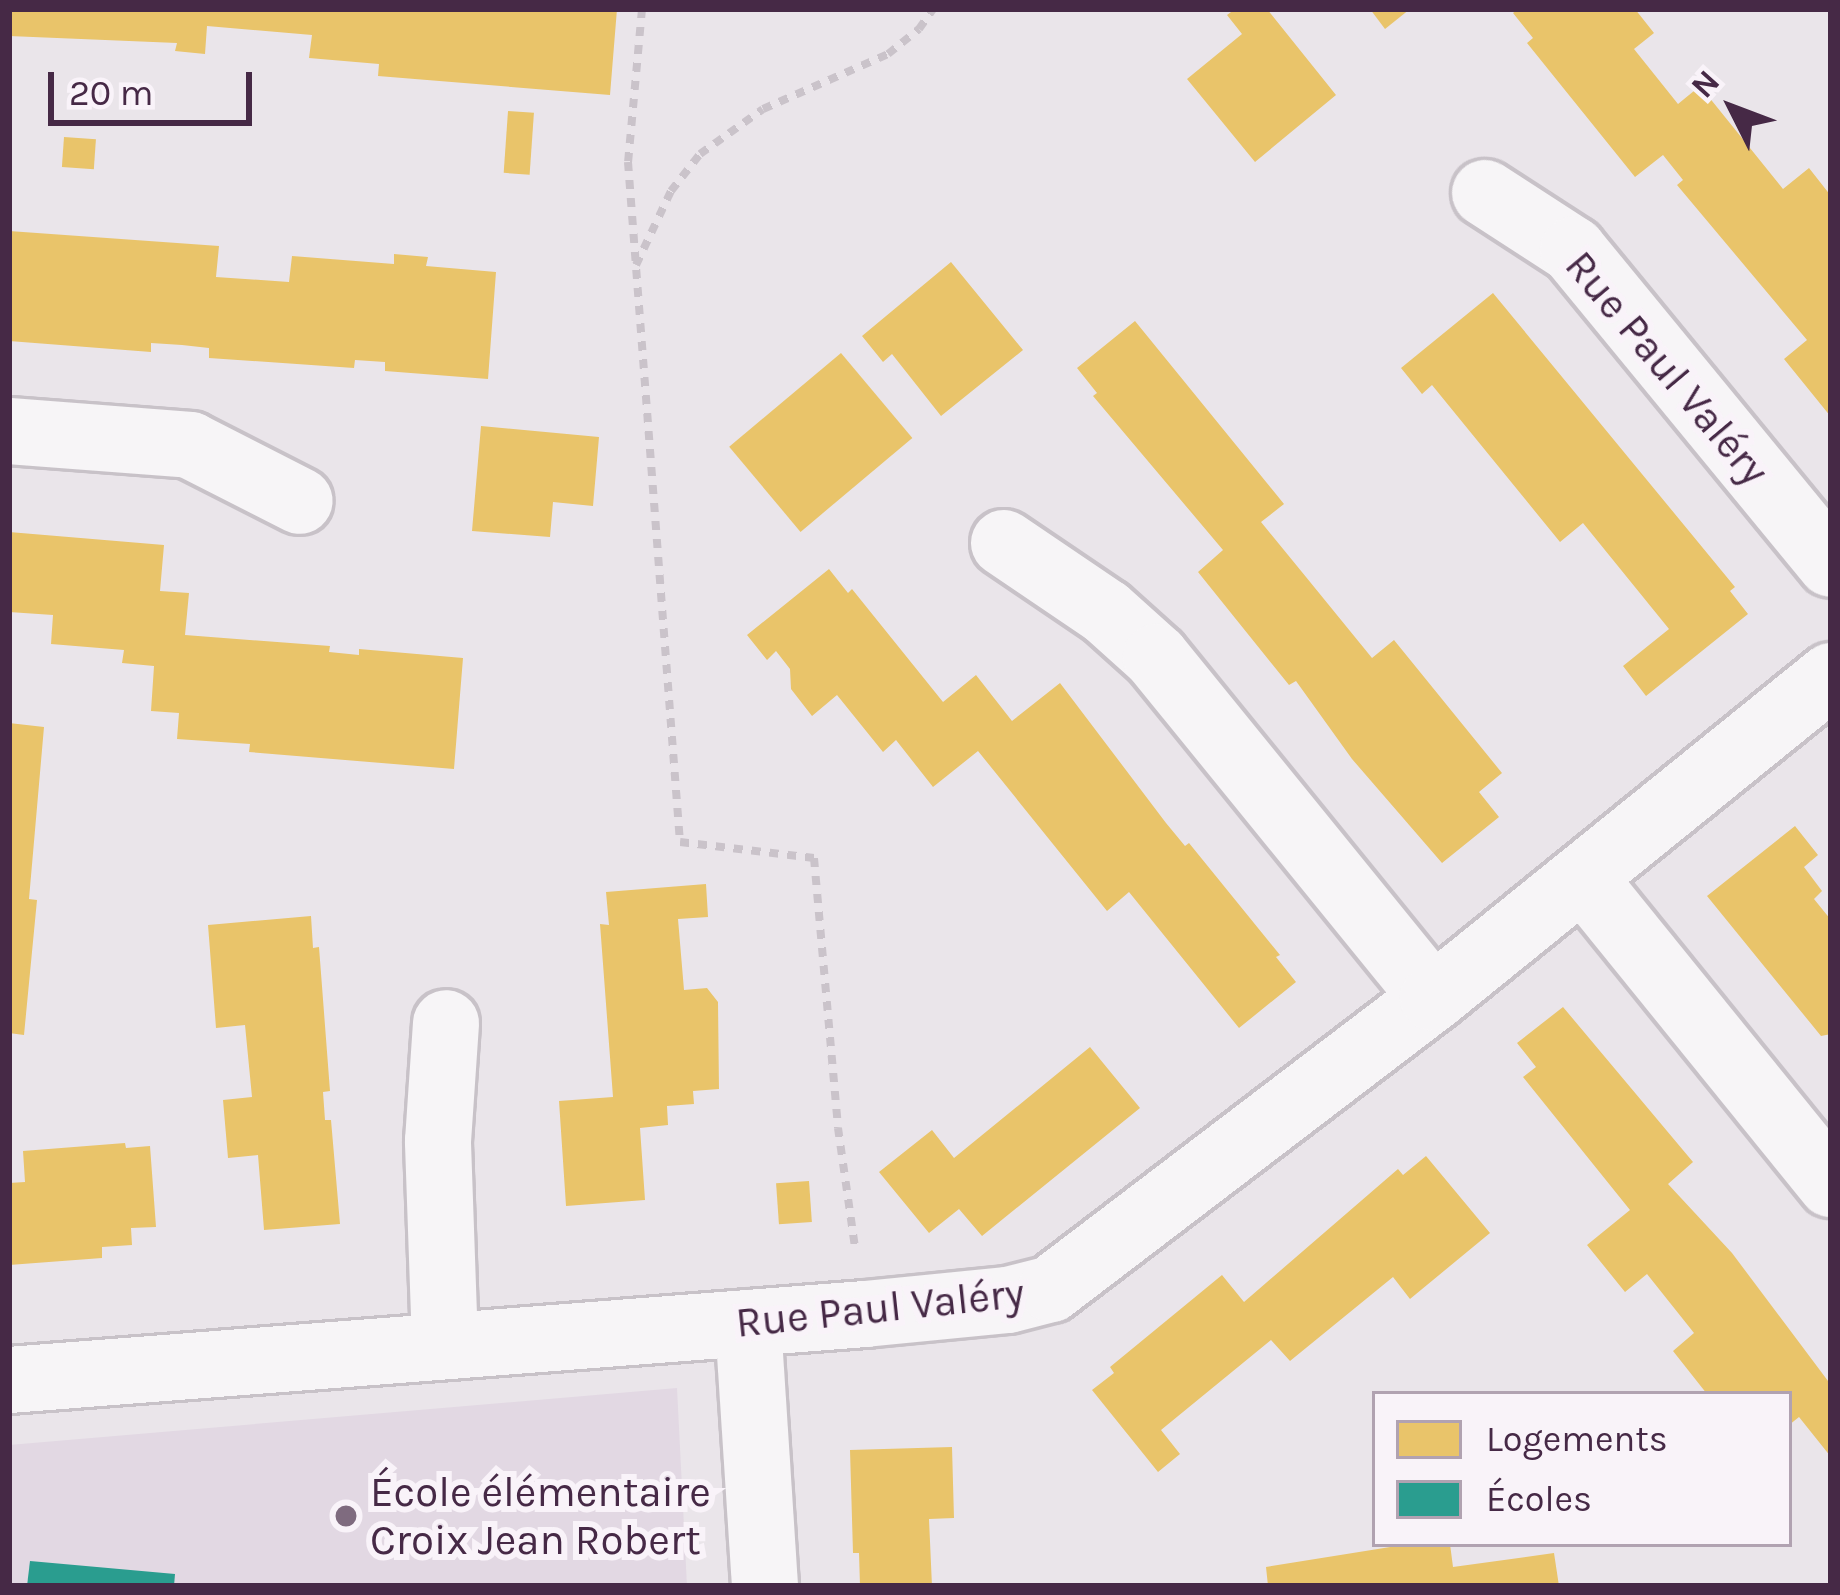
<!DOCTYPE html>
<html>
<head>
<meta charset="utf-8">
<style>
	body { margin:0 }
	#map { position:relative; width:1840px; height:1595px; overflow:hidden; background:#eae5ea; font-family:Karla,sans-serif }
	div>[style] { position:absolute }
	.built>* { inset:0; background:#e2d8e3 }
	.homes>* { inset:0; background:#e9c46a; transform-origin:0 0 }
	.schools>* { inset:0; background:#2a9d8f }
	.path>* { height:8px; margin-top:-4px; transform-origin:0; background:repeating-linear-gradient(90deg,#cac3ca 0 9px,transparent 0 18px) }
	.roads { filter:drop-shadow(3px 0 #c8c2c8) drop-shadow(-3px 0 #c8c2c8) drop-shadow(0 3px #c8c2c8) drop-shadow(0 -3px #c8c2c8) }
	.minor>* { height:66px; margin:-33px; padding:0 33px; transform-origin:33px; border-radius:33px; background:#f7f5f7 }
	.dots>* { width:33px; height:33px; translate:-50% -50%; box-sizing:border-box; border:6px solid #f9f3f9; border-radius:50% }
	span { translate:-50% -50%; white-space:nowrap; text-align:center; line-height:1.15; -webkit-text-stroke:12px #f9f3f9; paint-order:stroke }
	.street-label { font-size:42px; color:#462946 }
	.poi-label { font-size:42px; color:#462946 }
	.left { translate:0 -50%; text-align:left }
	.frame { position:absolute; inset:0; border:12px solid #462946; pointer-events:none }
	.legend { position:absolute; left:1372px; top:1391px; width:420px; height:156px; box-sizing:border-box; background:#f9f3f9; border:3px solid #b1a2b1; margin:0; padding:15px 21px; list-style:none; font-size:36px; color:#462946 }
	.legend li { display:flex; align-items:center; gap:24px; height:60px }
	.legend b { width:60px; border:3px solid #b1a2b1 }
	.north { position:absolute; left:1672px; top:48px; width:120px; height:120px; -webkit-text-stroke:9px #f9f3f9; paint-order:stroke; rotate:312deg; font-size:33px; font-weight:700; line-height:48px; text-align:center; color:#462946 }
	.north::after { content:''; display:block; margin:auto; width:42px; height:54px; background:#462946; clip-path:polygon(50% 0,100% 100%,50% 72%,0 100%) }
	.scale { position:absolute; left:48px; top:72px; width:204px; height:54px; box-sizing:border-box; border:6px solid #462946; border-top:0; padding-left:15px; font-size:36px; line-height:42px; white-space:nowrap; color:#462946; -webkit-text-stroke:9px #f9f3f9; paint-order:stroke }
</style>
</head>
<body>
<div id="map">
	<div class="built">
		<i style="clip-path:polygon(677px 1388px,687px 1586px,9px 1586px,9px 1445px)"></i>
	</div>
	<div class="homes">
		<i style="clip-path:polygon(9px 9px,617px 9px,610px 95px,378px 76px,379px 64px,309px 58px,312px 35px,207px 26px,205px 54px,175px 51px,177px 43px,9px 36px)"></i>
		<i style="clip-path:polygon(1235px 9px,1267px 9px,1336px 95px,1255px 162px,1187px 79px,1242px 34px,1227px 15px)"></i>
		<i style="clip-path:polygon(1370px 9px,1410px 9px,1385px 29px)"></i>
		<i style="clip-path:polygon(1518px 9px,1635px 9px,1654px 33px,1634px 49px,1678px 104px,1700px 86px,1783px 189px,1809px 168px,1831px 196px,1831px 417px,1784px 359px,1807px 340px,1677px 185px,1683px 180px,1663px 155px,1635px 177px,1527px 43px,1533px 38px,1513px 13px)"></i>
		<i style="left:508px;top:111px;width:26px;height:62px;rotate:4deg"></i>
		<i style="left:64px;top:137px;width:32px;height:30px;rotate:4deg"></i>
		<i style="clip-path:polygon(9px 231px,219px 246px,216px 277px,289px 282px,292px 256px,394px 264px,394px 254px,428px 257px,426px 266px,496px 272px,488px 379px,385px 371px,385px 362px,355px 360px,354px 368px,209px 358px,209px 348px,182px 345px,151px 343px,151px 352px,9px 341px)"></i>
		<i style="clip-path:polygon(951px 262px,1023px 350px,941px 416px,892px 354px,883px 362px,862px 336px)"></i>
		<i style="clip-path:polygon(1493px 293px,1735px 587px,1730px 591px,1748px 614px,1646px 696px,1623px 666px,1669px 629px,1583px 523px,1560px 542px,1432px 385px,1422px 394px,1401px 368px)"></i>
		<i style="clip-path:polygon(1135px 321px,1284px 504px,1261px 522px,1306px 577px,1372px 658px,1394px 640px,1502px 773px,1479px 792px,1499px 817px,1442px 863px,1352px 759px,1296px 681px,1289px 685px,1198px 572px,1223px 550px,1093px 396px,1097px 393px,1077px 368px)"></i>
		<i style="left:841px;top:353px;width:111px;height:146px;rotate:50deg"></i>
		<i style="clip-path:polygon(481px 426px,599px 437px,593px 506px,553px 502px,550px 537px,472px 531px)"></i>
		<i style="clip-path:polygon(9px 532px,164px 545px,160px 591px,189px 593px,185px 635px,330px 646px,329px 652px,359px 655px,359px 649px,463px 658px,454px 769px,249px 752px,250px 744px,177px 739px,179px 713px,151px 711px,154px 666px,122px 663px,124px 650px,51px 644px,53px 615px,9px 612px)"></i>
		<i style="clip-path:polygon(829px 569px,848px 593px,852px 589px,943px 702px,976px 675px,1012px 721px,1060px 683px,1166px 823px,1185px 846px,1189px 843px,1280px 955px,1276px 957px,1296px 982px,1239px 1028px,1129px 892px,1107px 911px,978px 751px,933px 787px,896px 740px,883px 752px,837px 695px,812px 716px,791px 689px,790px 669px,776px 651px,767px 660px,747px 635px)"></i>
		<i style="clip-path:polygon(9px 723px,44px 727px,29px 899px,37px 900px,24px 1035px,9px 1033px)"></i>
		<i style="clip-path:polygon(1795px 826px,1818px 855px,1804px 867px,1822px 891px,1814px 899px,1831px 920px,1831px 1034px,1821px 1036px,1707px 896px)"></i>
		<i style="clip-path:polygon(706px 884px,708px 917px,678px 919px,684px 990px,707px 988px,718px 1002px,719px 1089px,693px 1091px,694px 1104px,667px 1106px,668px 1125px,640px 1128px,645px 1200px,566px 1206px,559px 1101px,613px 1097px,600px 924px,609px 925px,606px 892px)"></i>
		<i style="clip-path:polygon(311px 916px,313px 948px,319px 947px,330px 1091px,323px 1092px,325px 1120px,331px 1120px,340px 1224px,264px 1230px,258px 1155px,228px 1158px,223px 1100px,252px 1097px,245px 1025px,216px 1028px,208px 925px)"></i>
		<i style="clip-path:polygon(1563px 1007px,1693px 1162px,1668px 1184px,1732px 1253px,1831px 1385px,1831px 1457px,1799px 1417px,1789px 1425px,1789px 1394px,1707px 1394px,1673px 1351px,1694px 1333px,1647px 1274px,1625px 1292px,1587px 1245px,1630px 1210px,1523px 1077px,1536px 1067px,1517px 1043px)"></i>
		<i style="clip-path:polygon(1090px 1047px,1140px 1108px,982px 1236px,959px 1209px,929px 1233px,879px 1172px,932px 1130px,954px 1158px)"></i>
		<i style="clip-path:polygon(125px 1143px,126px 1148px,150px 1146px,156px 1227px,131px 1228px,132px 1245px,102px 1247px,102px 1258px,9px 1265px,9px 1183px,25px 1182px,23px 1151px)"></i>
		<i style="clip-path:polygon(1426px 1156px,1490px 1233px,1410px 1299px,1393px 1277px,1290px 1361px,1271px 1340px,1161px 1430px,1180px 1454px,1158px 1472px,1092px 1390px,1114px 1373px,1110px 1367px,1222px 1275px,1244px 1302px,1398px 1169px,1403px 1175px)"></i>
		<i style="left:809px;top:1181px;width:41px;height:33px;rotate:86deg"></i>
		<i style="clip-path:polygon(952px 1447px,954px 1518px,929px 1519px,932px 1586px,860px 1586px,859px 1553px,853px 1553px,850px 1450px)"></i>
		<i style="clip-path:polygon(1409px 1544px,1450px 1544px,1453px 1567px,1554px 1553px,1559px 1586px,1268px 1586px,1266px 1567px)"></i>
	</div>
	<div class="schools">
		<i style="clip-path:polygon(30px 1561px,175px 1574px,174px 1586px,27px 1586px)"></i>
	</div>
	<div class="path">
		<i style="left:642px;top:9px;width:154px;rotate:95.2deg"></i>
		<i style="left:628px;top:162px;width:682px;rotate:85.63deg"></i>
		<i style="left:680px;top:842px;width:135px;rotate:6.8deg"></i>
		<i style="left:814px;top:858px;width:271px;rotate:84.9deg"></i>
		<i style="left:838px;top:1128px;width:120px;rotate:81.9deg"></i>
		<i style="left:636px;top:265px;width:82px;rotate:-64.7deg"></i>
		<i style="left:671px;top:191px;width:47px;rotate:-51.9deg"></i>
		<i style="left:700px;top:154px;width:77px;rotate:-35.5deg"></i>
		<i style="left:763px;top:109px;width:137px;rotate:-23.7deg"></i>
		<i style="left:888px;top:54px;width:40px;rotate:-39deg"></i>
		<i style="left:919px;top:29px;width:24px;rotate:-55deg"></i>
	</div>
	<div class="roads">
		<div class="minor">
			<i style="left:1485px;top:193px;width:105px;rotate:32.9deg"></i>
			<i style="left:1573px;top:250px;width:406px;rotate:50.6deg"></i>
			<i style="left:9px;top:431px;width:182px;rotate:4.4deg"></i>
			<i style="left:190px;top:445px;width:123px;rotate:27deg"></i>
			<i style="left:1004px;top:543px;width:123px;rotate:34.1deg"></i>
			<i style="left:1106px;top:612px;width:67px;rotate:42deg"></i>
			<i style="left:1156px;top:657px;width:439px;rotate:50.9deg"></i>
			<i style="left:1583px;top:878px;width:394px;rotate:51deg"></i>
			<i style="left:748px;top:1323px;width:264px;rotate:86.3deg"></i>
			<i style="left:445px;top:1344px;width:203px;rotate:-92deg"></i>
			<i style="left:438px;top:1141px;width:118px;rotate:-86.1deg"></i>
			<i style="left:9px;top:1380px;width:859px;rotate:-4.41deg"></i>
			<i style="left:865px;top:1314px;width:144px;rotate:-5.6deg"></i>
			<i style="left:1008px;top:1300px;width:44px;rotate:-14.3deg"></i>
			<i style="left:1051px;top:1289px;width:480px;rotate:-37.3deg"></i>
			<i style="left:1433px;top:998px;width:512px;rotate:-38.97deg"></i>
		</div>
	</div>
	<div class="dots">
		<i style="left:346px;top:1516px;background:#7f6b7f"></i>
	</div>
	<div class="street-label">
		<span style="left:1667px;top:368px;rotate:50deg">Rue Paul Valéry</span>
		<span style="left:880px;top:1308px;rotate:-6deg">Rue Paul Valéry</span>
	</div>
	<div class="poi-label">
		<span class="left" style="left:370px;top:1516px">École élémentaire<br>Croix Jean Robert</span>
	</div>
	<div class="frame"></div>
	<ul class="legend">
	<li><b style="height:33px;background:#e9c46a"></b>Logements</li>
	<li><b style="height:33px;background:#2a9d8f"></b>Écoles</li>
	</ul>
	<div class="north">N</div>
	<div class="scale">20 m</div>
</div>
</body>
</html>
